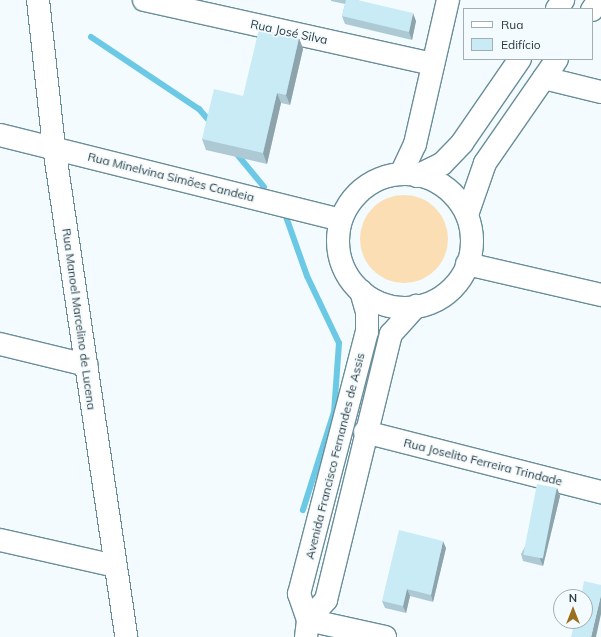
<!DOCTYPE html>
<html>
<head>
<meta charset="utf-8">
<style>
	body { margin:0 }
	#map { position:relative; width:601px; height:637px; overflow:hidden; background:#f3fbfe; font-family:Mulish,sans-serif }
	div>[style] { position:absolute }
	.green>* { inset:0; background:#fbdeb4 }
	.round { border-radius:50% }
	.stream>* { height:6px; margin:-3px; padding:0 3px; transform-origin:3px; border-radius:3px; background:#6cc9e5 }
	.roads { filter:drop-shadow(1px 0 #698e9a) drop-shadow(-1px 0 #698e9a) drop-shadow(0 1px #698e9a) drop-shadow(0 -1px #698e9a) }
	.street>* { height:22px; margin:-11px; padding:0 11px; transform-origin:11px; border-radius:11px; background:#fff }
	.street>.ring { margin:-11px; padding:0; box-sizing:content-box; background:none; border:22px solid #fff; border-radius:50% }
	.wall>* { inset:0; background:#adcad4 }
	.shaded-wall>* { inset:0; background:#8da4ac }
	.building>* { inset:0; background:#c9ebf6; transform-origin:0 0 }
	span { translate:-50% -50%; white-space:nowrap; text-align:center; line-height:1.15; -webkit-text-stroke:3.5px #f3fbfe; paint-order:stroke }
	.street-label { font-size:12px; color:#2a3a3f }
	.legend { position:absolute; left:463px; top:8px; width:130px; height:52px; box-sizing:border-box; background:#f3fbfe; border:1px solid #a3aeb2; margin:0; padding:5px 7px; list-style:none; font-size:12px; color:#2a3a3f }
	.legend li { display:flex; align-items:center; gap:8px; height:20px }
	.legend b { width:20px; border:1px solid #a3aeb2 }
	.north { position:absolute; left:553px; top:589px; width:40px; height:40px; box-sizing:border-box; background:#f3fbfe; border:1px solid #a3aeb2; border-radius:50%; rotate:0deg; font-size:11px; font-weight:700; line-height:16px; text-align:center; color:#2a3a3f }
	.north::after { content:''; display:block; margin:auto; width:14px; height:18px; background:#9c6e1f; clip-path:polygon(50% 0,100% 100%,50% 72%,0 100%) }
</style>
</head>
<body>
<div id="map">
	<div class="green">
		<i class="round" style="left:360px;top:195px;width:88px;height:88px"></i>
	</div>
	<div class="stream">
		<i style="left:91px;top:37px;width:130px;rotate:33.7deg"></i>
		<i style="left:199px;top:109px;width:18px;rotate:49deg"></i>
		<i style="left:236px;top:153px;width:44px;rotate:50.5deg"></i>
		<i style="left:284px;top:211px;width:69px;rotate:70.5deg"></i>
		<i style="left:307px;top:276px;width:74px;rotate:64.5deg"></i>
		<i style="left:339px;top:343px;width:69px;rotate:94.1deg"></i>
		<i style="left:334px;top:412px;width:103px;rotate:107.6deg"></i>
	</div>
	<div class="roads">
		<div class="street">
			<i style="left:38px;top:0;width:148px;rotate:83.8deg"></i>
			<i style="left:54px;top:147px;width:495px;rotate:81.6deg"></i>
			<i style="left:144px;top:0;width:296px;rotate:12.5deg"></i>
			<i style="left:557px;top:9px;width:11px;rotate:-56deg"></i>
			<i style="left:592px;top:10px;width:12px;rotate:-55deg"></i>
			<i style="left:544px;top:78px;width:59px;rotate:13.8deg"></i>
			<i style="left:0;top:135px;width:351px;rotate:14deg"></i>
			<i style="left:401px;top:174px;width:33px;rotate:-65deg"></i>
			<i style="left:415px;top:144px;width:148px;rotate:-77.1deg"></i>
			<i class="ring" style="left:338px;top:174px;width:112px;height:112px"></i>
			<i style="left:417px;top:176px;width:28px;rotate:-26deg"></i>
			<i style="left:442px;top:164px;width:29px;rotate:-46deg"></i>
			<i style="left:462px;top:143px;width:102px;rotate:-55.4deg"></i>
			<i style="left:467px;top:215px;width:55px;rotate:-70.9deg"></i>
			<i style="left:485px;top:163px;width:126px;rotate:-55.3deg"></i>
			<i style="left:467px;top:264px;width:138px;rotate:13deg"></i>
			<i style="left:0;top:344px;width:89px;rotate:13.7deg"></i>
			<i style="left:365px;top:432px;width:244px;rotate:14.3deg"></i>
			<i style="left:0;top:540px;width:118px;rotate:12.7deg"></i>
			<i style="left:308px;top:620px;width:27px;rotate:-48deg"></i>
			<i style="left:326px;top:600px;width:274px;rotate:-76.3deg"></i>
			<i style="left:391px;top:334px;width:38px;rotate:-48deg"></i>
			<i style="left:308px;top:620px;width:79px;rotate:12.4deg"></i>
			<i style="left:306px;top:637px;width:17px;rotate:-83deg"></i>
			<i style="left:308px;top:620px;width:28px;rotate:-109deg"></i>
			<i style="left:299px;top:594px;width:271px;rotate:-75.5deg"></i>
			<i style="left:367px;top:332px;width:20px;rotate:-90deg"></i>
			<i style="left:367px;top:312px;width:22px;rotate:-106deg"></i>
		</div>
	</div>
	<div class="wall">
		<i style="clip-path:polygon(331px 0,357px 0,416px 21px,412px 40px,345px 24px,342px 16px,345px 4px,331px 1px)"></i>
		<i style="clip-path:polygon(299px 38px,303px 49px,290px 105px,281px 103px,267px 164px,206px 150px,202px 139px)"></i>
		<i style="clip-path:polygon(557px 488px,560px 496px,543px 566px,523px 561px,521px 554px)"></i>
		<i style="clip-path:polygon(446px 548px,433px 602px,410px 596px,406px 613px,385px 608px,382px 601px)"></i>
	</div>
	<div class="shaded-wall">
		<i style="clip-path:polygon(413px 13px,416px 21px,412px 40px,409px 32px)"></i>
		<i style="clip-path:polygon(299px 38px,303px 49px,290px 105px,286px 95px)"></i>
		<i style="clip-path:polygon(277px 93px,281px 103px,267px 164px,263px 153px)"></i>
		<i style="clip-path:polygon(557px 488px,560px 496px,543px 566px,540px 559px)"></i>
		<i style="clip-path:polygon(443px 541px,446px 548px,433px 602px,431px 595px)"></i>
		<i style="clip-path:polygon(407px 589px,410px 596px,406px 613px,403px 606px)"></i>
		<i style="clip-path:polygon(601px 595px,601px 614px,596px 637px,591px 637px)"></i>
	</div>
	<div class="building">
		<i style="clip-path:polygon(346px 0,357px 0,413px 13px,409px 32px,342px 16px)"></i>
		<i style="clip-path:polygon(259px 29px,299px 38px,286px 95px,277px 93px,263px 153px,202px 139px,214px 89px,243px 96px)"></i>
		<i style="left:537px;top:484px;width:20px;height:72px;rotate:11deg"></i>
		<i style="clip-path:polygon(399px 530px,443px 541px,431px 595px,407px 589px,403px 606px,382px 601px)"></i>
		<i style="clip-path:polygon(584px 581px,601px 585px,601px 595px,591px 637px,571px 637px,575px 621px,585px 621px,585px 597px,581px 597px)"></i>
	</div>
	<div class="street-label">
		<span style="left:289px;top:32px;rotate:12deg">Rua José Silva</span>
		<span style="left:171px;top:177px;rotate:14deg">Rua Minelvina Simões Candeia</span>
		<span style="left:79px;top:319px;rotate:82deg">Rua Manoel Marcelino de Lucena</span>
		<span style="left:335px;top:456px;rotate:-76deg">Avenida Francisco Fernandes de Assis</span>
		<span style="left:483px;top:462px;rotate:14deg">Rua Joselito Ferreira Trindade</span>
	</div>
	<ul class="legend">
	<li><b style="height:5px;background:#fff"></b>Rua</li>
	<li><b style="height:11px;background:#c9ebf6"></b>Edifício</li>
	</ul>
	<div class="north">N</div>
</div>
</body>
</html>
